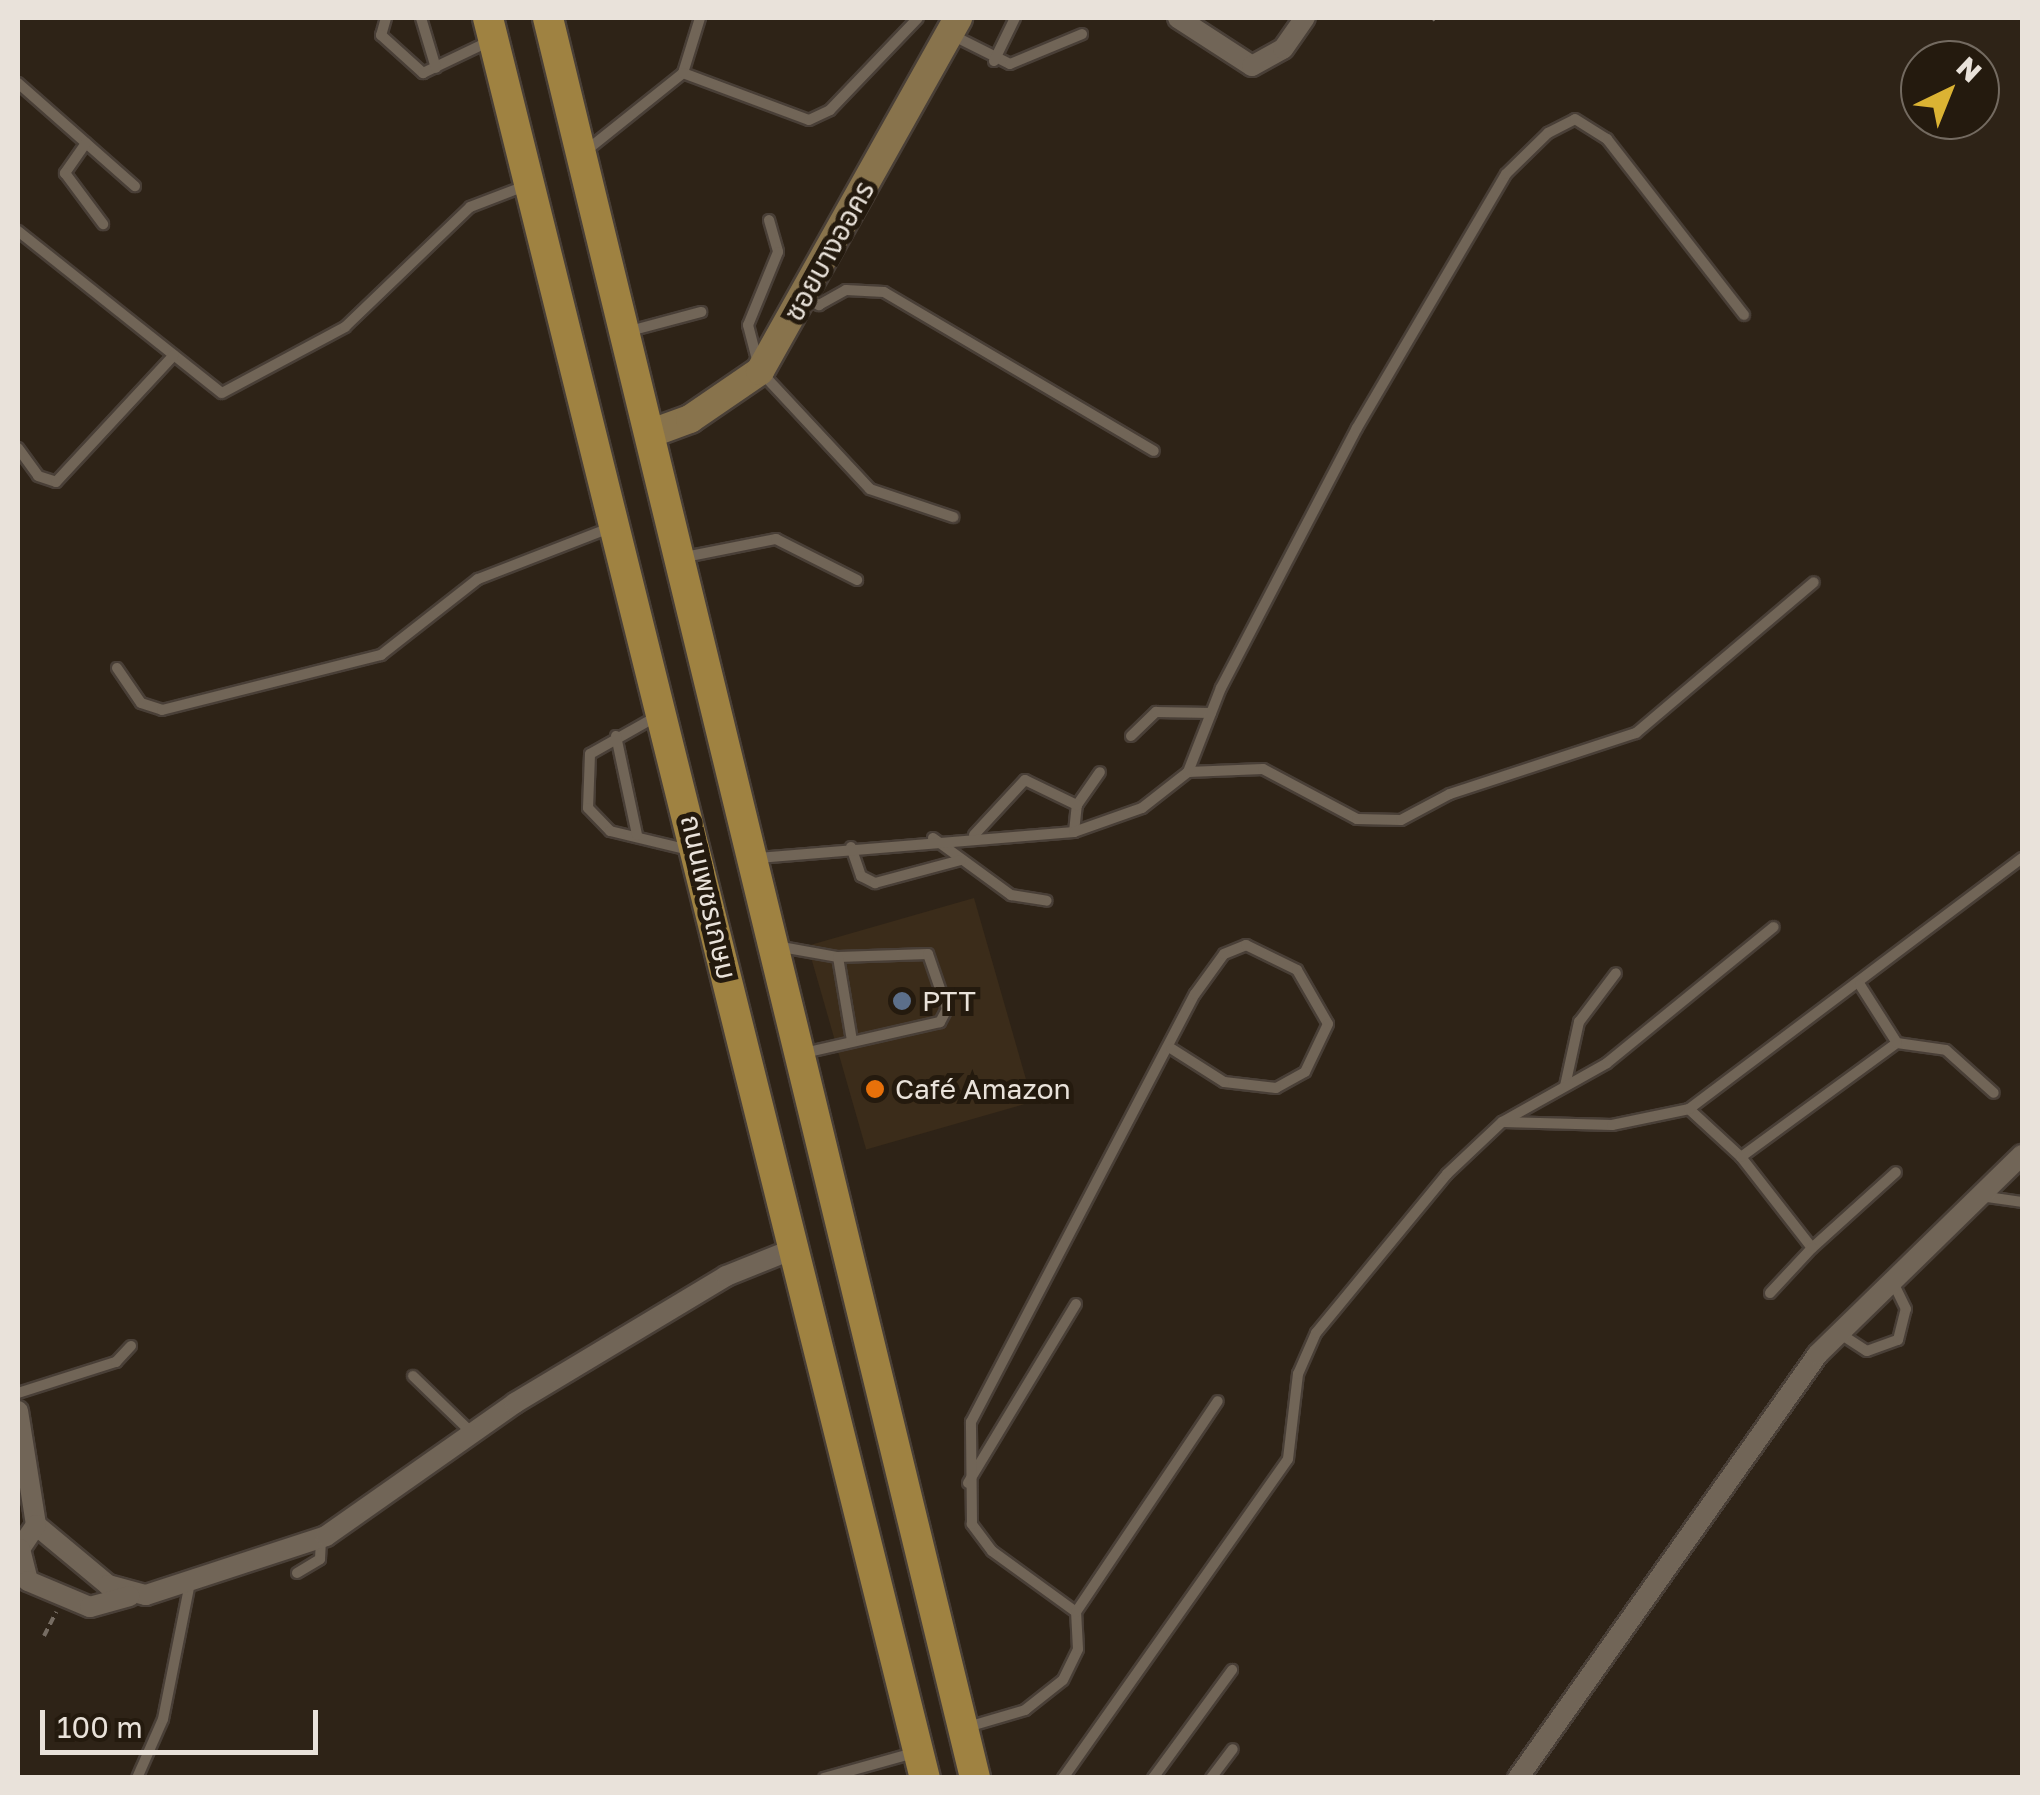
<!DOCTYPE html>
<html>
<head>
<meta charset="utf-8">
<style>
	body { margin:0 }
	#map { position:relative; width:2040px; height:1795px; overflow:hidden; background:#2e2317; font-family:"Golos Text","Noto Sans Thai",sans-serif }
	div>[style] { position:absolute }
	.built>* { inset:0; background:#3b2c1a; transform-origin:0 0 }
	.path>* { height:4px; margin-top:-2px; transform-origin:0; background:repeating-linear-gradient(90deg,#766c62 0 8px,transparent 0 13px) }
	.roads { filter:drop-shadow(2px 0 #493f37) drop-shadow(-2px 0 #493f37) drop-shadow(0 2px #493f37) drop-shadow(0 -2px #493f37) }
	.lane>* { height:10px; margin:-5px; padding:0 5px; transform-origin:5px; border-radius:5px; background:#716557 }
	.street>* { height:20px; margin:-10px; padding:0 10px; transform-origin:10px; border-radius:10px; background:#716557 }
	.secondary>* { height:28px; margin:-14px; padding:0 14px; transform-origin:14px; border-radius:14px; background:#88734c }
	.primary>* { height:30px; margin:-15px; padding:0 15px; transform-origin:15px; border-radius:15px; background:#9f8241 }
	.dots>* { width:28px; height:28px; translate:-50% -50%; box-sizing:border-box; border:5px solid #241a0e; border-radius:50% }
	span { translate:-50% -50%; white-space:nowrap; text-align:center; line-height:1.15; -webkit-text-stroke:10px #241a0e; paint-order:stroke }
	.street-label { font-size:28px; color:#e9e2da }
	.poi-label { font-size:28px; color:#e9e2da }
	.left { translate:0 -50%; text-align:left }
	.frame { position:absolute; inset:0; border:20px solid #e9e2da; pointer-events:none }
	.north { position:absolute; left:1900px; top:40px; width:100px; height:100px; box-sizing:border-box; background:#241a0e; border:2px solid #736a60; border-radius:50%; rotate:43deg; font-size:28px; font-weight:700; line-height:40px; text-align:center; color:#e9e2da }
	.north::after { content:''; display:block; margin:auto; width:35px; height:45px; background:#dbb333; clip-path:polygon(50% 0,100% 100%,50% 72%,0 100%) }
	.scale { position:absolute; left:40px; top:1710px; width:278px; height:45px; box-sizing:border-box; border:5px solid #e9e2da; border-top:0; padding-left:12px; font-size:30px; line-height:35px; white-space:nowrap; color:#e9e2da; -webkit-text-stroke:8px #241a0e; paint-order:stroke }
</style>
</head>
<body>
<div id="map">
	<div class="built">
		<i style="left:974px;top:898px;width:212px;height:173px;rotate:74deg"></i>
	</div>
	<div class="path">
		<i style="left:1433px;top:18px;width:3px;rotate:45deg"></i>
		<i style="left:44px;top:1636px;width:27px;rotate:-63deg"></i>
	</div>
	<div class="roads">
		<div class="lane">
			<i style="left:386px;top:18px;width:18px;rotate:106deg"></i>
			<i style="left:381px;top:35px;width:57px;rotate:42.1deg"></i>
			<i style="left:423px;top:73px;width:76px;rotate:-25.6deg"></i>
			<i style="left:421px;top:18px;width:52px;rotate:73.3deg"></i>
			<i style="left:950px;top:34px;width:67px;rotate:26.6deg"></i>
			<i style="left:1010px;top:64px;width:78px;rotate:-22.6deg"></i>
			<i style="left:994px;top:61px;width:48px;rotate:-64deg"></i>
			<i style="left:683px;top:73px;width:58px;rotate:-72.8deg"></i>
			<i style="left:18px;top:83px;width:156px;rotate:41.4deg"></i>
			<i style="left:86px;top:143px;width:37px;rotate:125deg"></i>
			<i style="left:65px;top:173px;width:64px;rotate:53.3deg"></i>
			<i style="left:587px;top:150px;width:123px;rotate:-38.7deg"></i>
			<i style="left:683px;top:73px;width:134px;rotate:20.5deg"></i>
			<i style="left:809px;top:120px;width:23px;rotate:-25deg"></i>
			<i style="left:830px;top:110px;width:127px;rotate:-46.3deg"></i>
			<i style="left:769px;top:220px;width:33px;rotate:74deg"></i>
			<i style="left:778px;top:252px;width:79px;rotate:112.3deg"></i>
			<i style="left:748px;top:325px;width:48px;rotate:75.4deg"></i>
			<i style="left:760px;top:371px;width:161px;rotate:47deg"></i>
			<i style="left:870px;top:489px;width:88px;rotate:18.6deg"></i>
			<i style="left:18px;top:231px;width:260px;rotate:38.5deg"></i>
			<i style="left:222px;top:393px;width:140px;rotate:-28.2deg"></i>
			<i style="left:345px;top:327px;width:173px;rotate:-43.8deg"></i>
			<i style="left:470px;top:207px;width:59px;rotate:-20.9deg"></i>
			<i style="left:805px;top:298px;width:16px;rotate:27deg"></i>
			<i style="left:819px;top:305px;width:31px;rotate:-29deg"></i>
			<i style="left:846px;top:290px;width:38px;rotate:3deg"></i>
			<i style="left:884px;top:292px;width:313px;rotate:30.5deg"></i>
			<i style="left:626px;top:332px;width:78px;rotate:-14.9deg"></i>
			<i style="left:18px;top:448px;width:34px;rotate:54deg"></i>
			<i style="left:38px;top:476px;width:19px;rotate:18deg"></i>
			<i style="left:56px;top:482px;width:173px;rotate:-47.1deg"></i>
			<i style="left:685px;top:557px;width:93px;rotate:-11.2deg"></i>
			<i style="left:776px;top:539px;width:91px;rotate:26.8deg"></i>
			<i style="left:117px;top:668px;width:42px;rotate:55.6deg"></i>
			<i style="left:141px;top:703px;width:22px;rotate:18deg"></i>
			<i style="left:162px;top:710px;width:226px;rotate:-14.1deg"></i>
			<i style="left:381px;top:655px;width:123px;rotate:-38.1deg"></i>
			<i style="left:478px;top:579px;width:144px;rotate:-21.2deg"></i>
			<i style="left:659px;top:715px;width:79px;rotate:150.5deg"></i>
			<i style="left:590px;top:754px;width:54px;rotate:92.1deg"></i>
			<i style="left:588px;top:808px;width:32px;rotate:46deg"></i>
			<i style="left:610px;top:831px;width:81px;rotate:13.5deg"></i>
			<i style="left:616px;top:736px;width:101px;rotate:78deg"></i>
			<i style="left:1131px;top:736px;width:35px;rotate:-44deg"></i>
			<i style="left:1156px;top:712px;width:55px;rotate:1deg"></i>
			<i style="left:1188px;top:772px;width:75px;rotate:-2.3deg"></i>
			<i style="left:1263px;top:769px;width:106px;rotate:28deg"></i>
			<i style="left:1357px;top:819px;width:44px;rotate:1.3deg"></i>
			<i style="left:1401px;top:820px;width:55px;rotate:-28deg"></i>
			<i style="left:1450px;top:794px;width:196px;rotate:-18.2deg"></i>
			<i style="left:1636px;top:733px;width:233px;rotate:-40.3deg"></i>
			<i style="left:1074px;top:832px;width:27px;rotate:-84deg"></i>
			<i style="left:1077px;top:805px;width:40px;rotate:-55.1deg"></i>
			<i style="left:974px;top:835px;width:75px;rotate:-47.2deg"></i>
			<i style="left:1025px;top:780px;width:58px;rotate:25.7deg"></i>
			<i style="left:933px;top:838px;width:97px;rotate:36.2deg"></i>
			<i style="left:1011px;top:895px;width:36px;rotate:9deg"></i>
			<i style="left:851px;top:847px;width:31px;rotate:71deg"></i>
			<i style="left:861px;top:876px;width:16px;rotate:27deg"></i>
			<i style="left:875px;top:883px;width:89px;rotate:-15deg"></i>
			<i style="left:758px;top:858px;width:317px;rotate:-4.7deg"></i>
			<i style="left:1074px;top:832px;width:72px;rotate:-19.4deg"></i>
			<i style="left:1142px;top:808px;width:58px;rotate:-38deg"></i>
			<i style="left:1188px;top:772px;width:90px;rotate:-68.6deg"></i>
			<i style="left:1221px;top:688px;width:293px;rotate:-62.4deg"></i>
			<i style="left:1357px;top:428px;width:294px;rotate:-59.6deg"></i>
			<i style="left:1506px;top:174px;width:59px;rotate:-44.3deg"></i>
			<i style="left:1548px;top:133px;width:30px;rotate:-27deg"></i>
			<i style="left:1575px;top:119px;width:38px;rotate:32deg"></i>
			<i style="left:1607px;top:139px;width:223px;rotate:52.1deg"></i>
			<i style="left:776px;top:946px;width:63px;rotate:10.1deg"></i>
			<i style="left:838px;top:957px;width:90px;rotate:-1.9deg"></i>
			<i style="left:928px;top:954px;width:58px;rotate:70.9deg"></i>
			<i style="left:947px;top:1009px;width:15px;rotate:118deg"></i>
			<i style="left:940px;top:1022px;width:140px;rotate:167.2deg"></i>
			<i style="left:838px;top:957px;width:85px;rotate:80.5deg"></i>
			<i style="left:1897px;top:1043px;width:49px;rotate:8.1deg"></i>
			<i style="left:1946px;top:1050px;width:64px;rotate:41.9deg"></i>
			<i style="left:1565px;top:1086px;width:66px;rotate:-77.7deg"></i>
			<i style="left:1579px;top:1022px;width:61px;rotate:-52.9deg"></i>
			<i style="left:1689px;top:1109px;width:71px;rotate:42.7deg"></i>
			<i style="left:1741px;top:1157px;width:115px;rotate:52deg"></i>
			<i style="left:1812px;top:1248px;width:113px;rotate:-42.1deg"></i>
			<i style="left:1503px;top:1122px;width:109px;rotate:1.6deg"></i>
			<i style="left:1612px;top:1125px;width:79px;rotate:-11.7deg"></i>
			<i style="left:1689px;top:1109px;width:417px;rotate:-37deg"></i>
			<i style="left:1741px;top:1157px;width:193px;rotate:-36.2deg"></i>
			<i style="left:1897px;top:1043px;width:69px;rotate:-122.5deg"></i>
			<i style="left:1980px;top:1196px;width:42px;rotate:8.1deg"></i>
			<i style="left:1770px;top:1293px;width:62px;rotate:-47deg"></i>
			<i style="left:1839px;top:1333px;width:33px;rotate:33deg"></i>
			<i style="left:1867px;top:1351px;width:33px;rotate:-20deg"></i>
			<i style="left:1898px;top:1340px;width:32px;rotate:-76deg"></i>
			<i style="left:1906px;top:1309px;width:30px;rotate:-116deg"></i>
			<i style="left:413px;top:1376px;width:81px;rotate:44deg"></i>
			<i style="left:18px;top:1393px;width:103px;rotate:-17.6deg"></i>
			<i style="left:116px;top:1362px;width:22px;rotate:-47deg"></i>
			<i style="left:968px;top:1483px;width:209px;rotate:-58.9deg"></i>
			<i style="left:297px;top:1573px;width:27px;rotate:-31deg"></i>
			<i style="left:320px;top:1559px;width:21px;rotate:-87deg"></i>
			<i style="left:1076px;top:1612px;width:104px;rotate:-144deg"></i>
			<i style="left:992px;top:1551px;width:34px;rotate:-127deg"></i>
			<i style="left:972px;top:1524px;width:102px;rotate:-90.6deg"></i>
			<i style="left:971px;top:1422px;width:483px;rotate:-62.4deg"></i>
			<i style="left:1195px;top:994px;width:49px;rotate:-54.1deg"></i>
			<i style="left:1224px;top:954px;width:24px;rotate:-22deg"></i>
			<i style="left:1246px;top:945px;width:57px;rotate:26.1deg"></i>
			<i style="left:1297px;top:970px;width:62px;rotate:60.1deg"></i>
			<i style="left:1328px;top:1024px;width:53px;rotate:115.6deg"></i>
			<i style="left:1305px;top:1072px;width:33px;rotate:151deg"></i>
			<i style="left:1276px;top:1088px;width:52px;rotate:-173.4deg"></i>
			<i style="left:1224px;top:1082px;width:62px;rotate:-147.6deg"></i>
			<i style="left:964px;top:1728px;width:64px;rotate:-16.4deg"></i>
			<i style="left:1025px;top:1710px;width:48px;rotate:-38.3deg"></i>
			<i style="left:1063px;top:1680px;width:34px;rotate:-64deg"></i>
			<i style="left:1078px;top:1649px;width:37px;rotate:-93deg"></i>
			<i style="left:1076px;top:1612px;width:254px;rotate:-56.1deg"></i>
			<i style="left:137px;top:1778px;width:64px;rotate:-66.2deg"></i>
			<i style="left:163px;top:1719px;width:139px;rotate:-78.8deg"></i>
			<i style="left:824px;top:1778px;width:97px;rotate:-15.6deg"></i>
			<i style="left:1063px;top:1778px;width:390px;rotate:-54.8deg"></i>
			<i style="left:1288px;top:1459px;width:86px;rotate:-83.3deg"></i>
			<i style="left:1298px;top:1374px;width:45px;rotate:-66.3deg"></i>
			<i style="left:1316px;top:1333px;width:206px;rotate:-50.5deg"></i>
			<i style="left:1447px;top:1174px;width:76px;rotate:-43.4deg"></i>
			<i style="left:1502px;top:1122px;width:120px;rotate:-29.3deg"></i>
			<i style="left:1607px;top:1063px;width:215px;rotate:-39.2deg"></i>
			<i style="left:1153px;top:1778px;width:134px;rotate:-53.8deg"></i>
			<i style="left:1211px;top:1778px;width:36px;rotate:-53deg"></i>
		</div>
		<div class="street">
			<i style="left:1178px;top:18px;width:88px;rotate:33deg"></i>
			<i style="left:1252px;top:66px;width:35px;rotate:-29deg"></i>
			<i style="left:1283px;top:49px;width:38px;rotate:-55deg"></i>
			<i style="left:18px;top:1411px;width:115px;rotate:81deg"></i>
			<i style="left:36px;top:1525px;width:94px;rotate:39.8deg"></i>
			<i style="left:108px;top:1585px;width:39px;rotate:15deg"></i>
			<i style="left:146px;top:1595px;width:189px;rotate:-18.1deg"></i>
			<i style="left:326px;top:1536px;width:231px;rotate:-35.1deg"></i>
			<i style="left:515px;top:1403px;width:246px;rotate:-31deg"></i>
			<i style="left:726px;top:1276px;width:72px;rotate:-21.9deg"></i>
			<i style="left:36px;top:1525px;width:29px;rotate:124deg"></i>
			<i style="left:20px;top:1549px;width:33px;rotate:76deg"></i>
			<i style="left:28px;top:1581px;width:67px;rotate:22.8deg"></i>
			<i style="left:90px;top:1607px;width:41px;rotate:-15.4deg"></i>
			<i style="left:1518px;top:1778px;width:519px;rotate:-54.72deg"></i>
			<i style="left:1818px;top:1354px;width:285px;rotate:-44.3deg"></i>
		</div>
		<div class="secondary">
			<i style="left:649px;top:434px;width:44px;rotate:-20.1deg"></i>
			<i style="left:690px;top:419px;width:85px;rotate:-34.4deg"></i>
			<i style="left:760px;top:371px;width:405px;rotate:-60.7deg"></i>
		</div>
		<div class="primary">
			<i style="left:488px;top:18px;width:1813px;rotate:76.06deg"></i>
			<i style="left:548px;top:18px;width:1811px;rotate:76.36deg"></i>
		</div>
	</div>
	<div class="dots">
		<i style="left:902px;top:1001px;background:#5c6f8a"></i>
		<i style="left:875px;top:1089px;background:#e8710a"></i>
	</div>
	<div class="street-label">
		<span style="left:829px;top:251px;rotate:-61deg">ซอยบางออคร</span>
		<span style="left:709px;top:897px;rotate:77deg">ถนนเพชรเกษม</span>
	</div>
	<div class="poi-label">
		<span class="left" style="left:922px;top:1001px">PTT</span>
		<span class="left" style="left:895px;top:1089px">Café Amazon</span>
	</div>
	<div class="frame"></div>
	<div class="north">N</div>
	<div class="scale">100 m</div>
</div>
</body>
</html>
